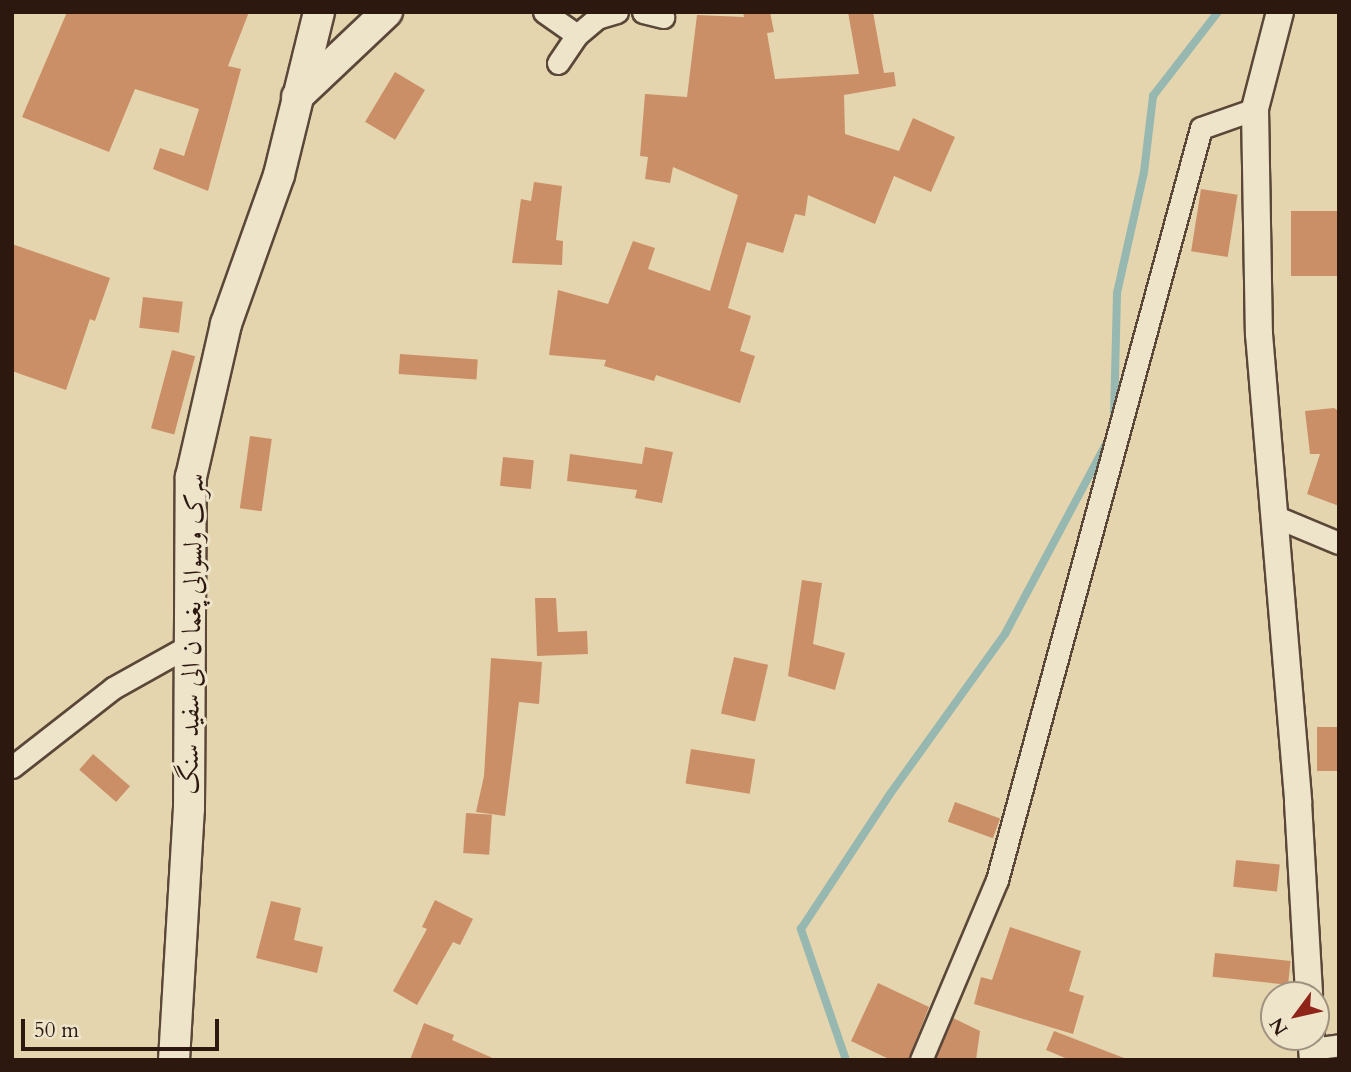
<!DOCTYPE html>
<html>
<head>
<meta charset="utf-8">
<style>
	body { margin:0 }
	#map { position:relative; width:1351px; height:1072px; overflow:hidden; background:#e4d5ae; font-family:Cardo,Amiri,serif }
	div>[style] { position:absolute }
	.stream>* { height:8px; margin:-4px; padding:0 4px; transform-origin:4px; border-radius:4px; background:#96b8b0 }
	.building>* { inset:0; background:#cb8f68; transform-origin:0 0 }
	.roads { filter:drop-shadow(2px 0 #5b4738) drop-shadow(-2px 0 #5b4738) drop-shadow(0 2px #5b4738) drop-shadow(0 -2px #5b4738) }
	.minor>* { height:21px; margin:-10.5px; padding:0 10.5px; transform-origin:10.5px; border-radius:10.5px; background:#ede4ca }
	.tertiary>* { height:26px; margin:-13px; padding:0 13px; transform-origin:13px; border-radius:13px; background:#ede4ca }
	.secondary>* { height:30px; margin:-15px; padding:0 15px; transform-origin:15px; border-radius:15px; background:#ede4ca }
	span { translate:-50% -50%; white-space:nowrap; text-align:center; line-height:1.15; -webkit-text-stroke:6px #ede4ca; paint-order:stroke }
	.street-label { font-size:26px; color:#2d1810 }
	.frame { position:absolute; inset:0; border:14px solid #2d1810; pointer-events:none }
	.north { position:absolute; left:1260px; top:981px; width:70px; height:70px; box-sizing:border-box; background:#ede4ca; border:2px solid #a09280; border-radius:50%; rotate:237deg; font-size:19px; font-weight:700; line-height:28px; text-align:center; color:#2d1810 }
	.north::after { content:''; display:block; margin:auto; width:24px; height:32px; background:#8f2418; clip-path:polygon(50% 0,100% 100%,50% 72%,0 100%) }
	.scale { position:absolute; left:21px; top:1019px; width:198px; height:32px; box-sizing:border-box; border:4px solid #2d1810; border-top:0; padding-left:9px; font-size:21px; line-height:24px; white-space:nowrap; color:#2d1810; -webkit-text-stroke:5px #ede4ca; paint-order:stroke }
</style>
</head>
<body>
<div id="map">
	<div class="stream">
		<i style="left:1114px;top:417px;width:124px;rotate:-88.6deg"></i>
		<i style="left:1117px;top:293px;width:124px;rotate:-77.4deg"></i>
		<i style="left:1144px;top:172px;width:77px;rotate:-83.2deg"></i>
		<i style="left:1153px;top:96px;width:106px;rotate:-52.3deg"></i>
		<i style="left:846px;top:1060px;width:139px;rotate:-109deg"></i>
		<i style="left:801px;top:929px;width:162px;rotate:-56.6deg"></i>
		<i style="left:890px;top:794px;width:197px;rotate:-54.3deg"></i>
		<i style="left:1005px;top:634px;width:217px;rotate:-62deg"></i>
	</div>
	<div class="building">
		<i style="clip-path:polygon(67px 12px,249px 12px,228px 66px,241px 69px,208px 191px,153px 169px,160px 148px,184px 156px,199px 109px,135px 89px,109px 152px,22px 117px)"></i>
		<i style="clip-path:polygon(743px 12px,770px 12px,774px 32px,767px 33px,775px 79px,859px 74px,848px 12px,873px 12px,884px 73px,894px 72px,896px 86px,844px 95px,845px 134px,899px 151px,913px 118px,955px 137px,931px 192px,894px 176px,875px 224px,808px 195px,805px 216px,795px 214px,783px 253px,747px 242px,728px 308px,751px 316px,740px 351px,755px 356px,740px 403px,656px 375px,654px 381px,604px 366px,606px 360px,549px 355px,558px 290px,608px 304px,633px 241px,655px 248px,648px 269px,710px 291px,738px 195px,673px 167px,670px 183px,645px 179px,648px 157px,640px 156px,645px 94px,687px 97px,697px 15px,744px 17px)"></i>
		<i style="left:395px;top:72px;width:35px;height:58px;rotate:31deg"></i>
		<i style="clip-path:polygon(534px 182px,562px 186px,556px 240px,563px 241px,562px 265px,512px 263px,521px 199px,531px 201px)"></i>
		<i style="left:1201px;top:189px;width:37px;height:63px;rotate:9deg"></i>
		<i style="left:1339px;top:211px;width:65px;height:48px;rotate:90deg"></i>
		<i style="clip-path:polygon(12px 244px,110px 278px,95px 321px,90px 319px,66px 390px,12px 371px)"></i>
		<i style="left:143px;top:297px;width:40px;height:31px;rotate:7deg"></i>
		<i style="left:172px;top:350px;width:24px;height:81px;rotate:15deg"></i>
		<i style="left:400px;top:354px;width:78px;height:20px;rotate:4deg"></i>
		<i style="clip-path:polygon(1334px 408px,1339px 411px,1339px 506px,1307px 494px,1320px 454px,1310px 454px,1305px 411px)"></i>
		<i style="left:250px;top:436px;width:22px;height:73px;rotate:8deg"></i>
		<i style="clip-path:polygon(645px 447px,673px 452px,662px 503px,635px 498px,637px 490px,567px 481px,570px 454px,642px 464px)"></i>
		<i style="left:503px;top:457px;width:31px;height:29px;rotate:6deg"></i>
		<i style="clip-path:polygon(802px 580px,822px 583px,813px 644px,845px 653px,835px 690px,788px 676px)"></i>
		<i style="clip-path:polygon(535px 598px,556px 598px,558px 632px,587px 631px,588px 654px,537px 656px)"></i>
		<i style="left:734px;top:657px;width:35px;height:58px;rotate:13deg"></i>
		<i style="clip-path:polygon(491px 658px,542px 662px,539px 704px,519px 702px,505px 816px,476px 812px,484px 776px)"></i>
		<i style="left:1339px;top:727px;width:44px;height:22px;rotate:90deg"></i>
		<i style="left:691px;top:749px;width:65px;height:35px;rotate:9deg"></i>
		<i style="left:93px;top:754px;width:49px;height:21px;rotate:41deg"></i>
		<i style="left:955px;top:802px;width:48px;height:21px;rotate:20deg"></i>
		<i style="left:466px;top:813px;width:26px;height:40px;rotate:4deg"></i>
		<i style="left:1236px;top:860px;width:44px;height:27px;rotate:6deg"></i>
		<i style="clip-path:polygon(435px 900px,473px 919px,460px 945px,453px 942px,417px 1005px,393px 991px,427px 929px,422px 927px)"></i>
		<i style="clip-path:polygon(271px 901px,301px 908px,294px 940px,323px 947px,317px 973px,256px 958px)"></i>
		<i style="clip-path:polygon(1010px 927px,1081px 951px,1069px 991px,1084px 996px,1073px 1034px,974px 1004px,981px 977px,992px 980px)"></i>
		<i style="left:1215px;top:953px;width:76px;height:24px;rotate:6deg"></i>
		<i style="clip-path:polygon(878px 983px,929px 1007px,908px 1060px,891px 1060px,851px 1041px)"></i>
		<i style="clip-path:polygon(953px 1018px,980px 1031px,976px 1060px,935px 1060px)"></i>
		<i style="clip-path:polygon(424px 1023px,454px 1035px,452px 1040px,497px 1060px,410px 1060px)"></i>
		<i style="clip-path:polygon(1054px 1031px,1124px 1058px,1124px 1060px,1070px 1060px,1046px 1050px)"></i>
	</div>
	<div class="roads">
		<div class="minor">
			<i style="left:544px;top:12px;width:40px;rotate:34.9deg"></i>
			<i style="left:643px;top:12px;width:21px;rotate:14deg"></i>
			<i style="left:558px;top:63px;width:34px;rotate:-56deg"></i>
			<i style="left:577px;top:35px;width:26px;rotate:-40deg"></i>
			<i style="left:597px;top:18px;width:21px;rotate:-17deg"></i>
			<i style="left:1274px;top:516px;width:70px;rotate:22.6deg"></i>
			<i style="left:12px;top:767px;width:128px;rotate:-38deg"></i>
			<i style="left:113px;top:688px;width:88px;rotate:-29.2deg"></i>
			<i style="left:1312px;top:1049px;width:27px;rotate:-8deg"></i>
			<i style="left:921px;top:1060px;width:195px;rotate:-67.1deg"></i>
			<i style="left:997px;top:880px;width:779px;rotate:-74.82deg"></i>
			<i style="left:1201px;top:128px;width:57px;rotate:-19.4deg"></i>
		</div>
		<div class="tertiary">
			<i style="left:1280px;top:12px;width:100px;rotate:104.5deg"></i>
			<i style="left:1255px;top:109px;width:225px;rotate:89deg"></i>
			<i style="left:1259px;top:334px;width:470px;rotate:85.2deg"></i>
			<i style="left:1298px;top:802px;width:193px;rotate:86.7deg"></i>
			<i style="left:1311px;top:1037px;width:23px;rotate:85deg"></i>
		</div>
		<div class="secondary">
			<i style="left:297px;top:97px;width:124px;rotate:-43.4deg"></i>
			<i style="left:174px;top:1060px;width:251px;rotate:-86.6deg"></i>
			<i style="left:189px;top:809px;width:332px;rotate:-89.7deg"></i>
			<i style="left:191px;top:477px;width:157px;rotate:-77.1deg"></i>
			<i style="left:226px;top:324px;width:158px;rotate:-70.4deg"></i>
			<i style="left:279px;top:175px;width:168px;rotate:-76.2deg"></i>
		</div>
	</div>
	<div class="street-label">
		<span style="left:192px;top:634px;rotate:-89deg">سرک ولسوالی پغما ن الی سفید سنگ</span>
	</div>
	<div class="frame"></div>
	<div class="north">N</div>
	<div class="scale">50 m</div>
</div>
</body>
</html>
